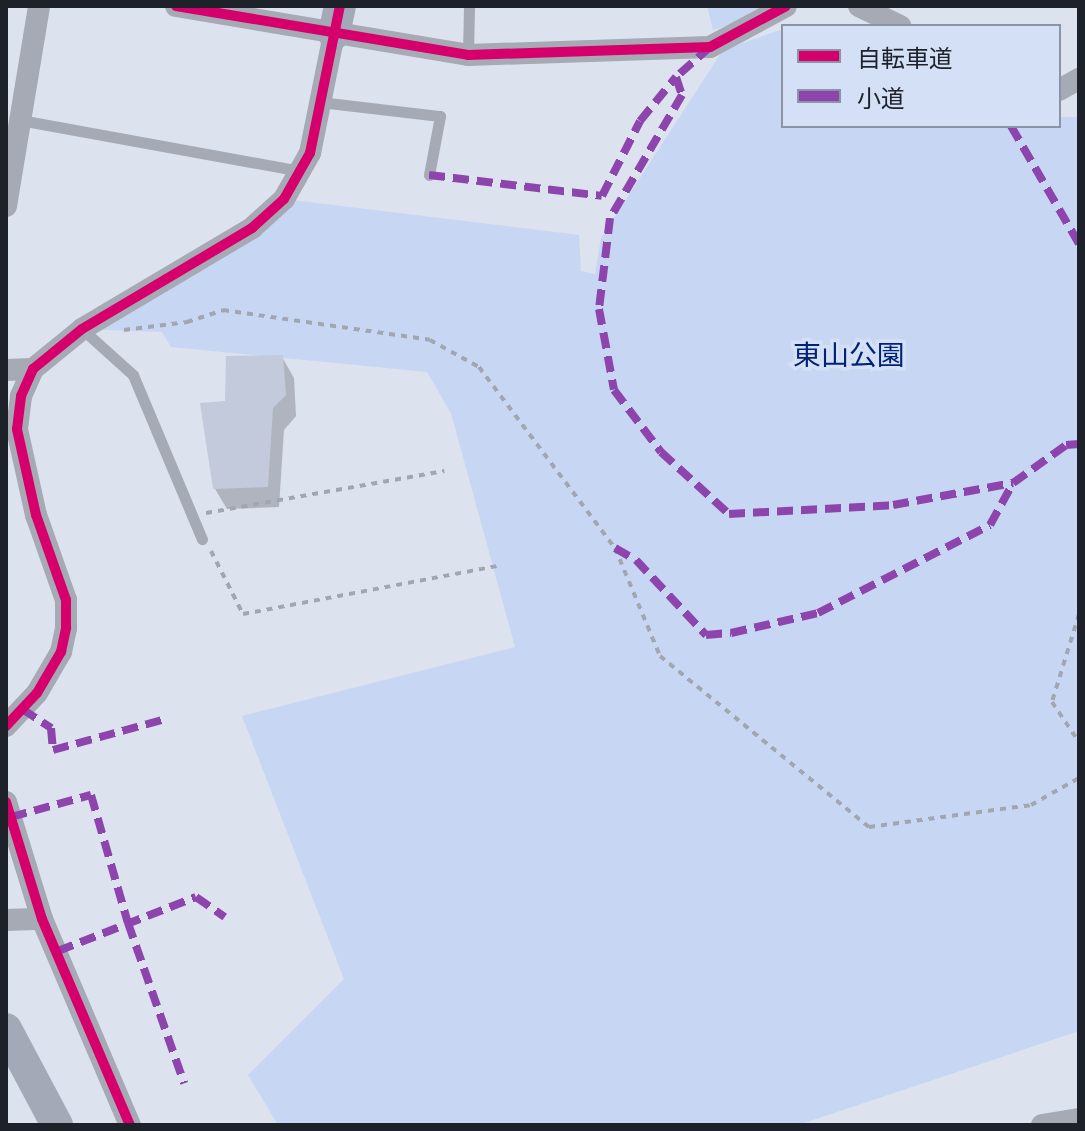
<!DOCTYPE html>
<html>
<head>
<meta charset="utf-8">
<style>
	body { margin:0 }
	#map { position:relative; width:1085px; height:1131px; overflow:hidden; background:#dce2ee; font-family:"Golos Text","Noto Sans JP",sans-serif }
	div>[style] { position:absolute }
	.green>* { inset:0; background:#c7d6f3 }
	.shadow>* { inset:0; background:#0003 }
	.building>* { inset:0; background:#c2cadb }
	.path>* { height:4px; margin-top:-2px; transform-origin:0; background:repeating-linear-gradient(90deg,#a1a6b0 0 6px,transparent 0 12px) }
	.lane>* { height:11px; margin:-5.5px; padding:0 5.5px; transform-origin:5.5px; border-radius:5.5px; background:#a5aab5 }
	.street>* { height:22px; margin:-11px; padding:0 11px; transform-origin:11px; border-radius:11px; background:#a5aab5 }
	.secondary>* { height:32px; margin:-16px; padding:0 16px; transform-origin:16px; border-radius:16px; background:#a3a9b7 }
	.quiet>* { height:8px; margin-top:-4px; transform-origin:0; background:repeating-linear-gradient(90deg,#8e44ad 0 16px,transparent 0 24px) }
	.cycleway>* { height:10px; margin:-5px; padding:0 5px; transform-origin:5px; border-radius:5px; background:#d6006c }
	span { translate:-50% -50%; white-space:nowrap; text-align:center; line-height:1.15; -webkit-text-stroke:7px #d4e0f6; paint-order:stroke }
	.park-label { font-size:28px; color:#022275 }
	.frame { position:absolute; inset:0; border:8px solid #1d212a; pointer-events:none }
	.legend { position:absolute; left:781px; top:24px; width:280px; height:104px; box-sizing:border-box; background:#d4e0f6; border:2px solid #8b94a4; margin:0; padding:10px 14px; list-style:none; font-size:24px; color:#1d212a }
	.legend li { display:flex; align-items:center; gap:16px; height:40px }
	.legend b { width:40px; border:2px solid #8b94a4 }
</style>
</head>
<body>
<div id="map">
	<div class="green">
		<i style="clip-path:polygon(707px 6px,794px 6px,713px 30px)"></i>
		<i style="clip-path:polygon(783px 29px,783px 126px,1059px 126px,1059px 117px,1079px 117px,1079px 1031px,798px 1125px,278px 1125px,248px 1075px,344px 979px,242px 716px,515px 647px,451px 413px,427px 372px,171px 347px,162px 332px,82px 329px,284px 199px,579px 235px,581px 271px,595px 274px,601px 238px,723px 50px)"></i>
	</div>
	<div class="shadow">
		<i style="clip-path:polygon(282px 357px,294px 378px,296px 416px,284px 430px,279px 507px,227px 509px,215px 489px,227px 403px)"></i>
	</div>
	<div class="building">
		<i style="clip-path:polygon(283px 355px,286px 395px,273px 408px,268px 487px,213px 489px,200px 403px,225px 401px,226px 356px)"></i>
	</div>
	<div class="path">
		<i style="left:124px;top:330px;width:64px;rotate:-7.2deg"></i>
		<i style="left:187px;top:322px;width:38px;rotate:-18deg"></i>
		<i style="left:223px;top:310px;width:209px;rotate:8.2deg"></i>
		<i style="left:430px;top:340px;width:56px;rotate:28.9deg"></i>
		<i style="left:479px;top:367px;width:226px;rotate:53.1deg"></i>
		<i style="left:615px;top:548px;width:117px;rotate:67.4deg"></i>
		<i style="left:660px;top:656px;width:270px;rotate:39.3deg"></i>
		<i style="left:869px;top:827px;width:163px;rotate:-7.7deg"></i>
		<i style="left:1031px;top:805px;width:55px;rotate:-29.4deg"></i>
		<i style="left:206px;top:513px;width:242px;rotate:-10deg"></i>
		<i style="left:211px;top:551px;width:71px;rotate:63.1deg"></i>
		<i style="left:243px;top:614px;width:258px;rotate:-10.7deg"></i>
		<i style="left:1079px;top:614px;width:92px;rotate:107.1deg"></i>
		<i style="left:1052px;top:702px;width:48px;rotate:56deg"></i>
	</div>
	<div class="lane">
		<i style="left:468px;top:55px;width:49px;rotate:-88.8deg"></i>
		<i style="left:320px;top:102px;width:121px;rotate:6.7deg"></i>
		<i style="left:440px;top:116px;width:60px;rotate:100.6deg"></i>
		<i style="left:20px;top:120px;width:286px;rotate:10.3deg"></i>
		<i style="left:82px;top:329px;width:69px;rotate:42deg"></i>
		<i style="left:133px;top:375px;width:178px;rotate:67.2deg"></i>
	</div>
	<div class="street">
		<i style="left:176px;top:6px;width:296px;rotate:9.5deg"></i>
		<i style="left:468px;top:55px;width:242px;rotate:-1.9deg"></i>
		<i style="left:710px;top:47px;width:86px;rotate:-28.3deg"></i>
		<i style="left:859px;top:6px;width:46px;rotate:26deg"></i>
		<i style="left:1059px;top:90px;width:23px;rotate:-29deg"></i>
		<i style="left:6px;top:206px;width:203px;rotate:-80.6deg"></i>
		<i style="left:6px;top:370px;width:27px;rotate:-2deg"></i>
		<i style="left:6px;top:726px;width:45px;rotate:-46.8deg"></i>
		<i style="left:37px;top:693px;width:48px;rotate:-59.7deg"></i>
		<i style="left:61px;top:652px;width:25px;rotate:-78deg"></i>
		<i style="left:66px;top:628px;width:28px;rotate:-90deg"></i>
		<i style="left:66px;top:600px;width:90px;rotate:-109.4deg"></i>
		<i style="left:36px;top:515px;width:88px;rotate:-102.5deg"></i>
		<i style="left:17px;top:429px;width:33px;rotate:-83deg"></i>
		<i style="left:21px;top:396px;width:30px;rotate:-66deg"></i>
		<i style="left:33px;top:369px;width:63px;rotate:-39.2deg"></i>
		<i style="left:82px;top:329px;width:198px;rotate:-30.7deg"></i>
		<i style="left:252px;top:228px;width:43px;rotate:-42.2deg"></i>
		<i style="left:284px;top:199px;width:53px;rotate:-60.5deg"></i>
		<i style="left:310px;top:153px;width:121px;rotate:-78.6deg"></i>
		<i style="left:6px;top:802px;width:122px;rotate:72.9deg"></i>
		<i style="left:42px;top:919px;width:224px;rotate:66.9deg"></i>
		<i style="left:6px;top:920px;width:36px;rotate:-2deg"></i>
		<i style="left:1042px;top:1125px;width:37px;rotate:-9deg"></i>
	</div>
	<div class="secondary">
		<i style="left:334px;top:34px;width:29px;rotate:-78deg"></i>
		<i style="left:6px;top:1029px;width:109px;rotate:62deg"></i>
	</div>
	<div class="quiet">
		<i style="left:710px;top:47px;width:45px;rotate:138.6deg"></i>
		<i style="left:676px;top:77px;width:19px;rotate:72deg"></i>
		<i style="left:682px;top:95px;width:143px;rotate:120.3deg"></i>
		<i style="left:610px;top:218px;width:92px;rotate:96.9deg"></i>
		<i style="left:599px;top:309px;width:82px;rotate:79.5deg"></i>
		<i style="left:614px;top:390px;width:78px;rotate:52.8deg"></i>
		<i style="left:661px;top:452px;width:92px;rotate:42.4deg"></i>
		<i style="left:729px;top:514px;width:164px;rotate:-3.1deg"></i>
		<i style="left:893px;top:505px;width:122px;rotate:-10.4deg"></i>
		<i style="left:1011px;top:126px;width:136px;rotate:60deg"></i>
		<i style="left:429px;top:175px;width:174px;rotate:6.9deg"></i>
		<i style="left:602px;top:196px;width:84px;rotate:-63.1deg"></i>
		<i style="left:640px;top:121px;width:57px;rotate:-50.7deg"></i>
		<i style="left:615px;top:548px;width:24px;rotate:30deg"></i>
		<i style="left:636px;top:560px;width:103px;rotate:47deg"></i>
		<i style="left:706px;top:635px;width:25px;rotate:-5deg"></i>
		<i style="left:731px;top:633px;width:89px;rotate:-12.9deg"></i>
		<i style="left:818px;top:613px;width:193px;rotate:-27.1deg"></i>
		<i style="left:990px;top:525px;width:48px;rotate:-61.3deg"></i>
		<i style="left:1013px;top:483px;width:65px;rotate:-35.6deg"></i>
		<i style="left:1066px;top:445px;width:13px;rotate:-4deg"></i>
		<i style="left:22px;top:709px;width:35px;rotate:33deg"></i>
		<i style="left:51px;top:728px;width:22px;rotate:85deg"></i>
		<i style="left:53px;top:750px;width:113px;rotate:-15.4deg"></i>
		<i style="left:11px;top:817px;width:83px;rotate:-15.4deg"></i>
		<i style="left:91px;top:795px;width:133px;rotate:73.9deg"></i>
		<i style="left:128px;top:923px;width:170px;rotate:70.7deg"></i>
		<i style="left:58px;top:951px;width:148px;rotate:-21.4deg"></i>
		<i style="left:196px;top:897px;width:35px;rotate:35deg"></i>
	</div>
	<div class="cycleway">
		<i style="left:176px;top:6px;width:296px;rotate:9.5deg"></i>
		<i style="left:468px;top:55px;width:242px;rotate:-1.9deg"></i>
		<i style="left:710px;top:47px;width:86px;rotate:-28.3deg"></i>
		<i style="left:6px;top:726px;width:45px;rotate:-46.8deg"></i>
		<i style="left:37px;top:693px;width:48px;rotate:-59.7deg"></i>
		<i style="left:61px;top:652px;width:25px;rotate:-78deg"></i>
		<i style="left:66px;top:628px;width:28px;rotate:-90deg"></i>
		<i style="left:66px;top:600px;width:90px;rotate:-109.4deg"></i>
		<i style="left:36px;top:515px;width:88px;rotate:-102.5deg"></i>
		<i style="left:17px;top:429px;width:33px;rotate:-83deg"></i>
		<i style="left:21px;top:396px;width:30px;rotate:-66deg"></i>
		<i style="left:33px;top:369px;width:63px;rotate:-39.2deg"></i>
		<i style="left:82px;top:329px;width:198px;rotate:-30.7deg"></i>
		<i style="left:252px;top:228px;width:43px;rotate:-42.2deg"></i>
		<i style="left:284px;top:199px;width:53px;rotate:-60.5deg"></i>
		<i style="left:310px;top:153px;width:150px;rotate:-78.5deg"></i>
		<i style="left:6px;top:802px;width:122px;rotate:72.9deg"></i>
		<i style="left:42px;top:919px;width:224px;rotate:66.9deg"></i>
	</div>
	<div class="park-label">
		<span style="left:849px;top:355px">東山公園</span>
	</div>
	<div class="frame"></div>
	<ul class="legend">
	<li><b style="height:10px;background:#d6006c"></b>自転車道</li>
	<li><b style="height:10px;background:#8e44ad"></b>小道</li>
	</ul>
</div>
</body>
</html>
